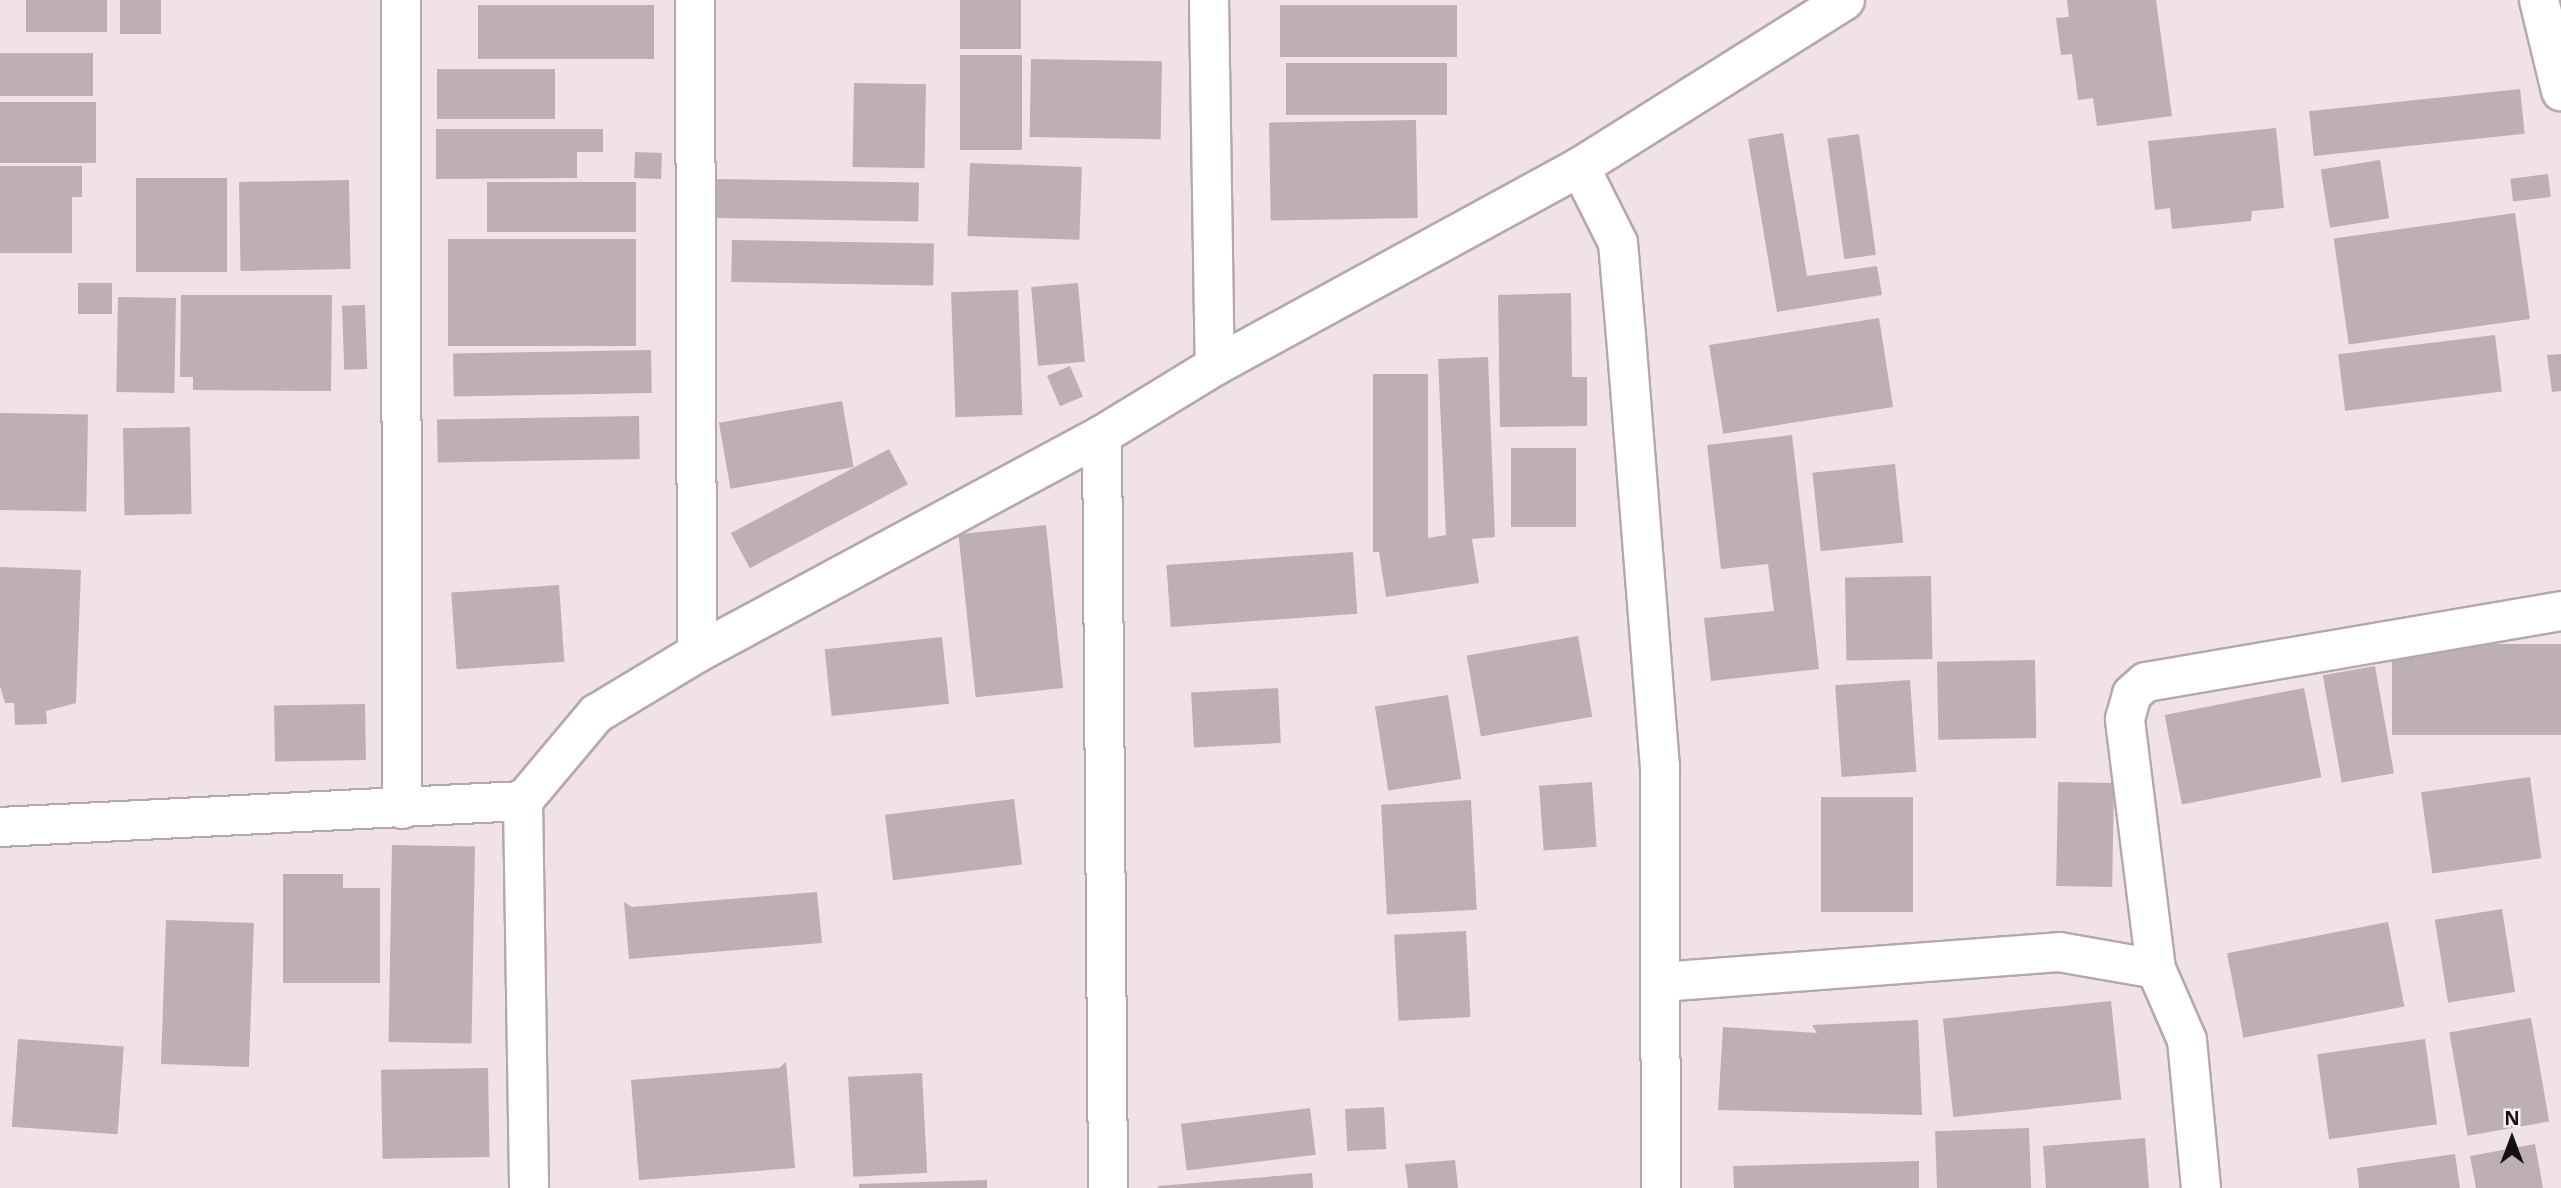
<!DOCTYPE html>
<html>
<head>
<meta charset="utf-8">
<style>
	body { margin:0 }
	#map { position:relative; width:2561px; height:1188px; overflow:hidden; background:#f0e2e6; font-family:"Noto Sans",sans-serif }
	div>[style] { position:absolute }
	.building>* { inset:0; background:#bdafb4; transform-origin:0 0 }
	.roads { filter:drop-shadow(2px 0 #b5a8ac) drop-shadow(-2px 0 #b5a8ac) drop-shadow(0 2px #b5a8ac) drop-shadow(0 -2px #b5a8ac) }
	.minor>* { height:38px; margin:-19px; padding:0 19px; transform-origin:19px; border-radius:19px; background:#fff }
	span { translate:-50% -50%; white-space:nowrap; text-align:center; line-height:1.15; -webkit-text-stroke:7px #feeff4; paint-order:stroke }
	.north { position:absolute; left:2477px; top:1104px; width:70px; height:70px; -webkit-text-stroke:5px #feeff4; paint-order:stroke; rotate:0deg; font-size:19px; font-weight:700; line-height:28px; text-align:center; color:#151012 }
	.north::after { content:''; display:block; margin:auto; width:24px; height:32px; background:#151012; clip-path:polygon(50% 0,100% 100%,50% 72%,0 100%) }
</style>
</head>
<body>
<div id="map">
	<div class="building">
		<i style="left:26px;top:0;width:81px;height:32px"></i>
		<i style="left:120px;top:0;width:41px;height:34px"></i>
		<i style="left:960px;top:0;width:61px;height:49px"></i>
		<i style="clip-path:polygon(2067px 0,2156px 0,2172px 116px,2097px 126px,2093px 98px,2078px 100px,2072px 54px,2061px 55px,2056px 18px,2069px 17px)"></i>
		<i style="left:654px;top:5px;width:54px;height:176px;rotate:90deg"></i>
		<i style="left:1280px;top:5px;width:177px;height:52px"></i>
		<i style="left:0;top:53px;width:93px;height:43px"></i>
		<i style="left:960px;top:55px;width:62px;height:95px"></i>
		<i style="left:1031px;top:59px;width:131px;height:78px;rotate:1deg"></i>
		<i style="left:1286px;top:63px;width:161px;height:52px"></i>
		<i style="left:437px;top:69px;width:118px;height:50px"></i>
		<i style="left:854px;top:83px;width:72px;height:84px;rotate:1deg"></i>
		<i style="left:2520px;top:89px;width:45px;height:212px;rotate:84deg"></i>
		<i style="left:0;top:102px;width:96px;height:61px"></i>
		<i style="left:1416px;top:120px;width:98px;height:147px;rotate:89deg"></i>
		<i style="clip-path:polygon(2276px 128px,2284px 208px,2252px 211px,2251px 221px,2172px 229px,2170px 208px,2155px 210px,2148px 141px)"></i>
		<i style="clip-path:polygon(436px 129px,603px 129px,603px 152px,577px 152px,577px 178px,436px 179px)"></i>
		<i style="clip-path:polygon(1783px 133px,1807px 276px,1877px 266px,1882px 295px,1777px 312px,1748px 139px)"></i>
		<i style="left:1859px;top:134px;width:122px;height:32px;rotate:82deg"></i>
		<i style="left:635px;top:152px;width:27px;height:26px;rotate:2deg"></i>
		<i style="left:2380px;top:160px;width:59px;height:60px;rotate:81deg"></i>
		<i style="left:970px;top:163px;width:112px;height:73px;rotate:2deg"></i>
		<i style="clip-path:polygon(0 166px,82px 166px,82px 197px,72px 197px,72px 253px,0 253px)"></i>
		<i style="left:2548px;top:174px;width:23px;height:38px;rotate:83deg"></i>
		<i style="left:136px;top:178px;width:91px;height:94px"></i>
		<i style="left:716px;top:179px;width:203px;height:39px;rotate:1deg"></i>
		<i style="left:349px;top:180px;width:89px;height:110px;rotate:89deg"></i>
		<i style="left:487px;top:182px;width:149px;height:50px"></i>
		<i style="left:2515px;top:213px;width:107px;height:183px;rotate:82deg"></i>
		<i style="left:448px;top:239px;width:188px;height:107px"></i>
		<i style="left:732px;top:240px;width:202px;height:42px;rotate:1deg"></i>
		<i style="left:78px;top:283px;width:34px;height:31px"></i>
		<i style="left:1078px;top:283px;width:79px;height:47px;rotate:85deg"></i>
		<i style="left:1018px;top:290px;width:125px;height:67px;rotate:88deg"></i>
		<i style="clip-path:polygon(1571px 293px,1572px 377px,1587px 377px,1587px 426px,1500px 427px,1498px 295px)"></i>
		<i style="clip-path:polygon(181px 295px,332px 295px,331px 391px,193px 390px,193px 377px,180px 377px)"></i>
		<i style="left:118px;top:297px;width:58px;height:95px;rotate:1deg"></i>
		<i style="left:365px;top:305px;width:64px;height:23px;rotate:88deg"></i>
		<i style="left:1879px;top:318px;width:90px;height:172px;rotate:81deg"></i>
		<i style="left:2495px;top:335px;width:57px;height:158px;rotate:83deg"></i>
		<i style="left:651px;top:350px;width:43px;height:198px;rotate:89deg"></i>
		<i style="clip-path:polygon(2561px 354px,2561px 391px,2552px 392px,2547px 355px)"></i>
		<i style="clip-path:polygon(1488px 357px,1495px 537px,1472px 539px,1479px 583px,1386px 597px,1379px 552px,1373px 552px,1373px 374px,1428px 374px,1428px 538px,1446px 535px,1438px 359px)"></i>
		<i style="left:1070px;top:366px;width:33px;height:25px;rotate:67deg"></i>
		<i style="left:842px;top:401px;width:67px;height:125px;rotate:80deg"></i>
		<i style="left:0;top:413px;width:88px;height:97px;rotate:1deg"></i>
		<i style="left:639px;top:416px;width:43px;height:202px;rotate:89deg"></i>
		<i style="left:190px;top:427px;width:87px;height:67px;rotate:89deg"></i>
		<i style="clip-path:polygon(1792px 435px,1819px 669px,1711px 681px,1704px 618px,1774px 611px,1768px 564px,1721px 569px,1707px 445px)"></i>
		<i style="left:1511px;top:448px;width:65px;height:79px"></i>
		<i style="left:889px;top:449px;width:40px;height:179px;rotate:62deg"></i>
		<i style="left:1895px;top:464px;width:79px;height:83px;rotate:84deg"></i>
		<i style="left:1046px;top:525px;width:164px;height:88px;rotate:84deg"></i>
		<i style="left:1353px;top:552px;width:62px;height:187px;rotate:86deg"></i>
		<i style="clip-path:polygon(0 567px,81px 570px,76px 703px,46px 711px,47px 724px,15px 725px,14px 703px,5px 703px,0 686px)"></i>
		<i style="left:1931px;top:576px;width:83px;height:86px;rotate:89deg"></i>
		<i style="left:559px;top:585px;width:77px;height:108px;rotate:86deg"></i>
		<i style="left:1578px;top:636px;width:82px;height:113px;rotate:80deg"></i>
		<i style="left:942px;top:637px;width:67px;height:118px;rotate:84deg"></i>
		<i style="left:2561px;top:644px;width:91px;height:169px;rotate:90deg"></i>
		<i style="left:2035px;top:660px;width:78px;height:98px;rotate:89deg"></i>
		<i style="left:2375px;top:666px;width:109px;height:53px;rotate:80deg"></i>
		<i style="left:1910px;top:680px;width:92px;height:75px;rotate:86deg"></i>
		<i style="left:1278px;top:688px;width:55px;height:87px;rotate:87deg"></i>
		<i style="left:2304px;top:688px;width:91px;height:142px;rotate:79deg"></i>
		<i style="left:1448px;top:695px;width:85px;height:74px;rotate:81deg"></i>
		<i style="left:365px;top:704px;width:56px;height:91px;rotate:89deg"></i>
		<i style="left:2530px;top:777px;width:82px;height:110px;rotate:82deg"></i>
		<i style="left:1592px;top:782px;width:65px;height:53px;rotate:86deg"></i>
		<i style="left:2058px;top:782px;width:56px;height:104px;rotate:1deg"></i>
		<i style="left:1913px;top:797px;width:115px;height:92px;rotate:90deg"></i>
		<i style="left:1014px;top:799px;width:66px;height:130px;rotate:83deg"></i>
		<i style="left:1471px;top:800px;width:110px;height:90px;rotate:87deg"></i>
		<i style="left:392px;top:845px;width:83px;height:197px;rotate:1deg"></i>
		<i style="clip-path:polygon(283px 874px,343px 874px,343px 888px,380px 888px,380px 983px,283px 983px)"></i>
		<i style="clip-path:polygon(817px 892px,822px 943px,629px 959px,624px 902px,632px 907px)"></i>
		<i style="left:2502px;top:909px;width:84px;height:68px;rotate:81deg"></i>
		<i style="left:166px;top:920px;width:88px;height:144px;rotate:2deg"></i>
		<i style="left:2388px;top:922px;width:86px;height:164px;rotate:79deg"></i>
		<i style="left:1466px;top:931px;width:86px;height:72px;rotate:87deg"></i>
		<i style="left:2111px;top:1001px;width:99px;height:169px;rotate:84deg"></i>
		<i style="left:2531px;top:1018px;width:105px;height:83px;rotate:80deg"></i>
		<i style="clip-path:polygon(1918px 1020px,1922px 1115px,1718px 1110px,1723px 1027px,1817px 1033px,1812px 1025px)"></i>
		<i style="left:18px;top:1039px;width:106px;height:88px;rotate:4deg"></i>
		<i style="left:2425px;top:1039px;width:86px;height:109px;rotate:82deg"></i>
		<i style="clip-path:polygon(786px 1062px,795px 1168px,639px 1180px,631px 1080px,779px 1068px)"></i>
		<i style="left:488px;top:1068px;width:89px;height:107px;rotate:89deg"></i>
		<i style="left:922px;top:1073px;width:100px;height:74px;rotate:87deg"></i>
		<i style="left:1384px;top:1107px;width:42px;height:39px;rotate:87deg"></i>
		<i style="left:1310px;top:1108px;width:47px;height:130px;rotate:83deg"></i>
		<i style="left:2029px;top:1128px;width:60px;height:94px;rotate:88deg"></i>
		<i style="clip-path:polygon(2145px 1138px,2149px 1188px,2046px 1188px,2043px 1146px)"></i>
		<i style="clip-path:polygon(2535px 1144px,2543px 1188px,2476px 1188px,2470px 1156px)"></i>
		<i style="clip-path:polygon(2455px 1154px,2460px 1188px,2359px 1188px,2357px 1168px)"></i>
		<i style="clip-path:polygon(1455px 1160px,1458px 1188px,1408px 1188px,1405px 1164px)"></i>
		<i style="clip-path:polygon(1919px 1161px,1919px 1188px,1734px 1188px,1733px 1166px)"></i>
		<i style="clip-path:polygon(1312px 1173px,1313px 1188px,1158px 1188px,1158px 1186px)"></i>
		<i style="clip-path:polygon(987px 1180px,987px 1188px,859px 1188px,859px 1184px)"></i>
	</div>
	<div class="roads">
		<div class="minor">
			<i style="left:401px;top:0;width:809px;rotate:89.93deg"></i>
			<i style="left:695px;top:0;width:653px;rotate:89.82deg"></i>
			<i style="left:1209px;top:0;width:366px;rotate:89.1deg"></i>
			<i style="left:2539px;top:0;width:94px;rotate:76.4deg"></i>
			<i style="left:1580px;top:167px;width:85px;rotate:63.4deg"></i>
			<i style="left:1618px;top:243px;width:93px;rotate:85.1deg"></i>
			<i style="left:1626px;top:336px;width:431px;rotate:85.5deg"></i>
			<i style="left:1660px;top:766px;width:422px;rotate:89.9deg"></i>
			<i style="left:1102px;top:435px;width:753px;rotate:89.54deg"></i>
			<i style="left:523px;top:801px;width:387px;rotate:89.1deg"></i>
			<i style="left:0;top:827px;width:524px;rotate:-2.85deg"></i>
			<i style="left:523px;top:801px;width:114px;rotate:-50deg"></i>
			<i style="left:596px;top:714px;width:118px;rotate:-31.1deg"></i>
			<i style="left:697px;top:653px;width:460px;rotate:-28.3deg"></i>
			<i style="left:1102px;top:435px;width:132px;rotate:-31.4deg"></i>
			<i style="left:1215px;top:366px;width:416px;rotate:-28.6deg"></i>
			<i style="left:1580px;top:167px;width:313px;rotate:-32.2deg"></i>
			<i style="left:2156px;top:969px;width:252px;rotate:-97.1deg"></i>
			<i style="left:2125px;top:719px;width:26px;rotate:-74deg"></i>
			<i style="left:2132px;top:694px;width:18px;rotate:-41deg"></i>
			<i style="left:2146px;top:682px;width:421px;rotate:-9.7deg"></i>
			<i style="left:1661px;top:982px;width:399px;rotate:-4.3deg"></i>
			<i style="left:2059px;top:952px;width:98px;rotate:9.9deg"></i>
			<i style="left:2156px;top:969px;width:77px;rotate:66.4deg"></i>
			<i style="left:2187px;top:1040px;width:149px;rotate:84.6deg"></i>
		</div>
	</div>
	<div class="north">N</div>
</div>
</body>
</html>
